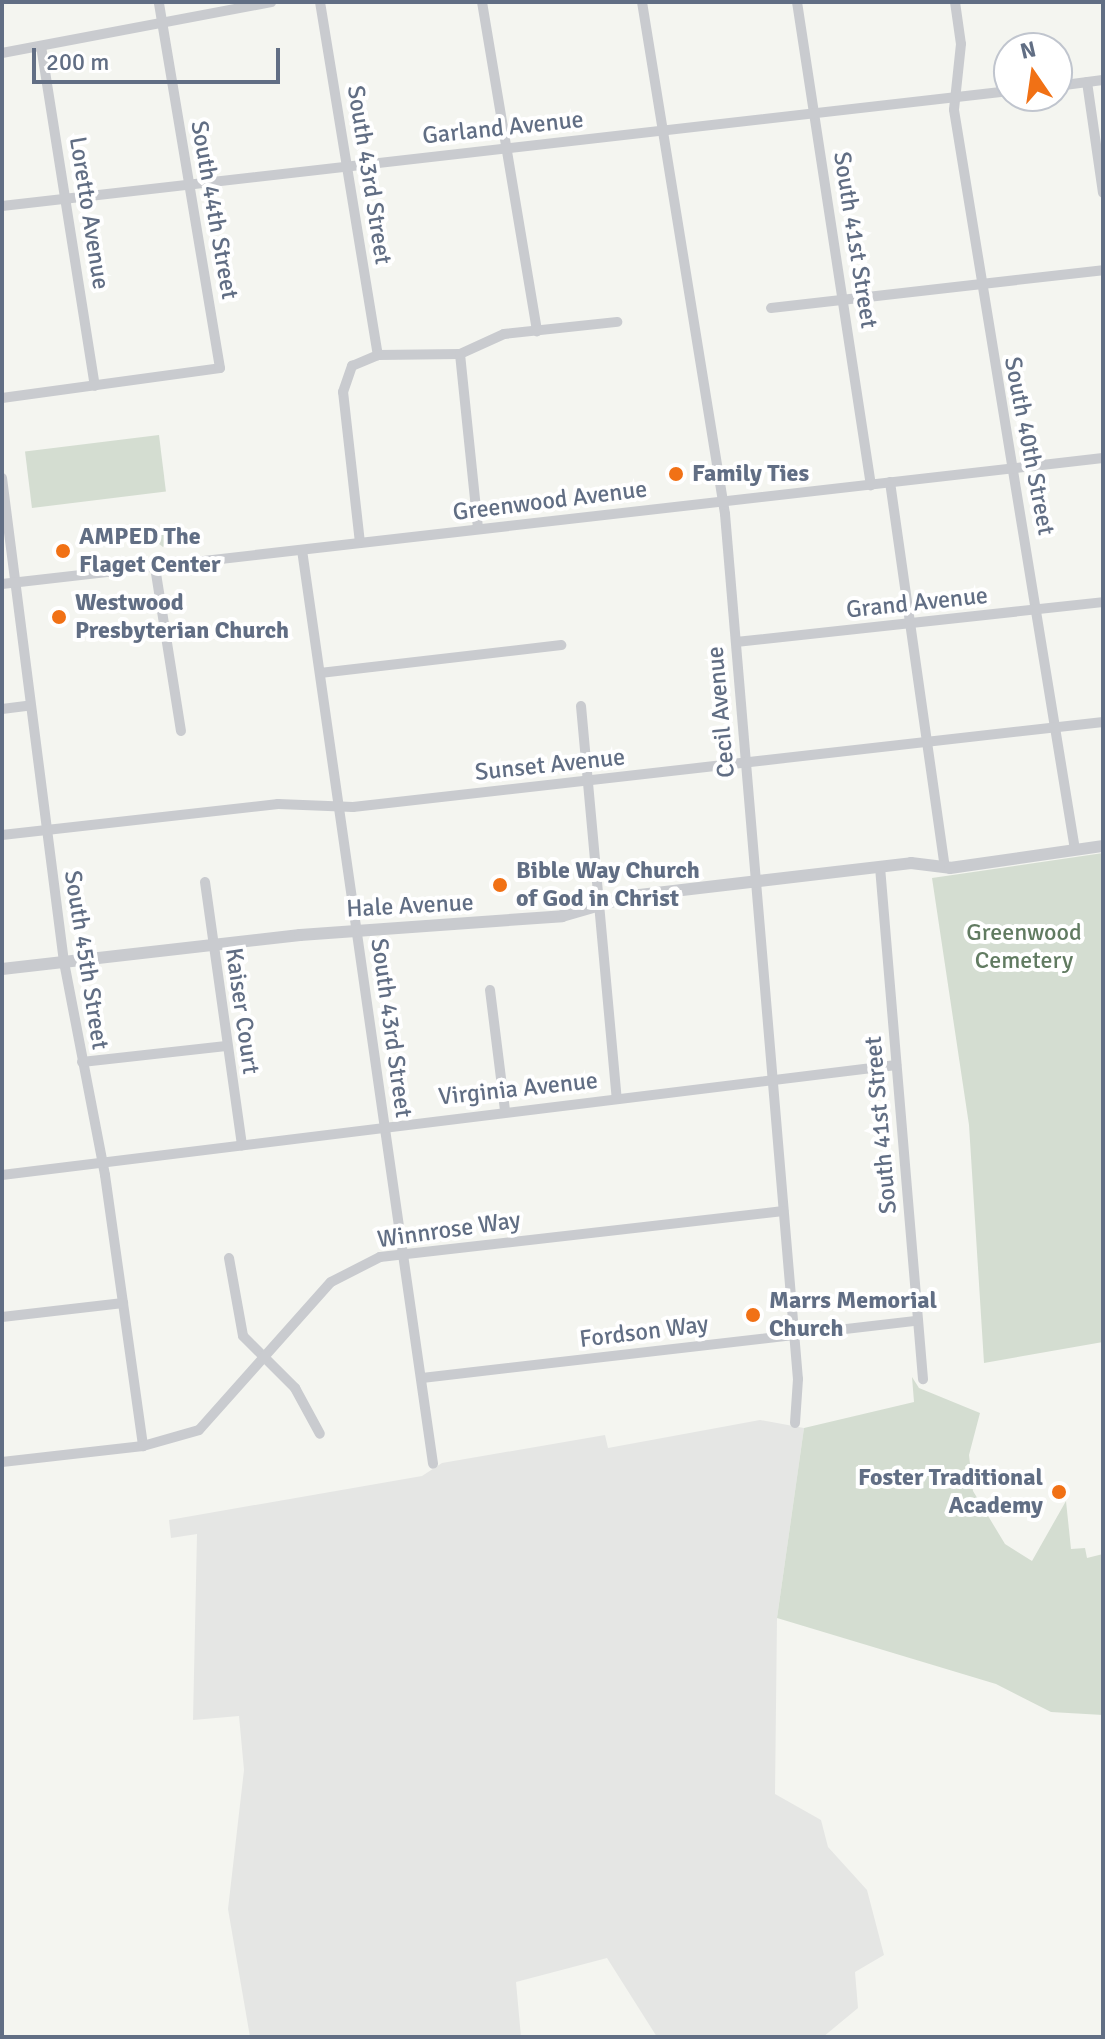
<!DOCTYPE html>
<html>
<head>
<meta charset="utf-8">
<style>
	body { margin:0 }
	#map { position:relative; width:1105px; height:2039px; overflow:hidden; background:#f4f5f0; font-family:Signika,sans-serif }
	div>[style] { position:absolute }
	.built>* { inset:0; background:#e5e6e4 }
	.green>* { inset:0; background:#d4ddd1; transform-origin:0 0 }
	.minor>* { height:10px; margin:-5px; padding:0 5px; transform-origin:5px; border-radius:5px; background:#c9cbcf }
	.tertiary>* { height:12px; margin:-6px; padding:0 6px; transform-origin:6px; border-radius:6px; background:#c9cbcf }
	.dots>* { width:22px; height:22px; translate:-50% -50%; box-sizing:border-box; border:4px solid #fff; border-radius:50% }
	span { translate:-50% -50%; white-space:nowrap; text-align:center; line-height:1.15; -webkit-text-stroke:8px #fff; paint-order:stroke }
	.street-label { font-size:24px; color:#616e84 }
	.poi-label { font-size:24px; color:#616e84; font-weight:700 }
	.left { translate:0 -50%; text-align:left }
	.right { translate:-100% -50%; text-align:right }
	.park-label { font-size:24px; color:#617b61 }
	.frame { position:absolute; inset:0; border:4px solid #616e84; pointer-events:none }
	.north { position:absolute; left:993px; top:32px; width:80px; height:80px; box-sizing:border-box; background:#fff; border:2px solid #c0c5ce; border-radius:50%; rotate:347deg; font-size:22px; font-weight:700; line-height:32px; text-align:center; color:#616e84 }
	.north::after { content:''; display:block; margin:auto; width:28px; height:36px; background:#f17115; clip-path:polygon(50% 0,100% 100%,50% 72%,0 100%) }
	.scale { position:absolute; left:32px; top:48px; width:248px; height:36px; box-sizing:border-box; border:4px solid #616e84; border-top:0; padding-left:10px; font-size:24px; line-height:28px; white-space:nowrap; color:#616e84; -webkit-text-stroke:6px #fff; paint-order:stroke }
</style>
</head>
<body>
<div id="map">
	<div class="built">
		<i style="clip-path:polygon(760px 1420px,804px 1428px,777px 1618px,775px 1794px,821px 1820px,828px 1847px,867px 1890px,884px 1955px,855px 1972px,858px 2008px,823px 2037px,657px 2037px,607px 1958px,516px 1982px,521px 2037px,250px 2037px,228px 1909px,244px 1770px,239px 1716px,193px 1720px,197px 1534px,171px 1538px,169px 1520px,422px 1476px,442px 1463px,605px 1435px,608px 1448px)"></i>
	</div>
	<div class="green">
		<i style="left:159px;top:435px;width:57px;height:135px;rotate:83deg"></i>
		<i style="clip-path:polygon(180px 523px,187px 533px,176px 541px,163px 547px,154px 540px,162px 526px)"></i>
		<i style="clip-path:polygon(1103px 853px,1103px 1342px,984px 1363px,969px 1125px,932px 878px)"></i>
		<i style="clip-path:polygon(912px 1377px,919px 1388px,980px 1413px,969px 1455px,973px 1491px,1005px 1544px,1032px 1561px,1066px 1501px,1071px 1549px,1085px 1548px,1087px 1558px,1103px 1554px,1103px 1715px,1051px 1712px,996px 1684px,777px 1618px,804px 1428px,914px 1402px)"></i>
	</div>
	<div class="minor">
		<i style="left:320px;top:2px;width:358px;rotate:80.7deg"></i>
		<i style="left:482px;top:2px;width:334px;rotate:80.5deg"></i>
		<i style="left:642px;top:2px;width:519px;rotate:80.79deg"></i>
		<i style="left:725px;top:514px;width:868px;rotate:85.18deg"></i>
		<i style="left:798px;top:1379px;width:44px;rotate:93.9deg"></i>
		<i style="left:797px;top:2px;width:489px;rotate:81.3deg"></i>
		<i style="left:955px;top:2px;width:42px;rotate:81.9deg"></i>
		<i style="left:961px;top:44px;width:66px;rotate:96.1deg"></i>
		<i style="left:954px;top:110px;width:750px;rotate:80.71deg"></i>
		<i style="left:41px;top:46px;width:344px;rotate:81deg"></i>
		<i style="left:2px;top:53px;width:274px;rotate:-10.7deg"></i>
		<i style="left:1087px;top:82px;width:112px;rotate:81.8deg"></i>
		<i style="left:1057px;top:86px;width:46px;rotate:-7.4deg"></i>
		<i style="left:2px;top:206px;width:1014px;rotate:-6.51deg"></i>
		<i style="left:771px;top:308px;width:334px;rotate:-6.5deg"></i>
		<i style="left:460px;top:354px;width:176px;rotate:84.1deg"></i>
		<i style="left:2px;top:398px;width:220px;rotate:-7.8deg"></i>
		<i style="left:220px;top:368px;width:371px;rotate:-99.5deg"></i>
		<i style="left:2px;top:478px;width:488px;rotate:82.7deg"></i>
		<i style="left:64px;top:962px;width:217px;rotate:79.1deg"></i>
		<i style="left:105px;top:1175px;width:274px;rotate:82deg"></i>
		<i style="left:890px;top:482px;width:390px;rotate:81.9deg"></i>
		<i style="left:360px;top:543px;width:152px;rotate:-96.4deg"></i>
		<i style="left:343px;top:392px;width:28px;rotate:-71deg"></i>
		<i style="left:352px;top:366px;width:28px;rotate:-23deg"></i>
		<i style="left:378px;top:355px;width:82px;rotate:-0.7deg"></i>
		<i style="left:460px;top:354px;width:48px;rotate:-24.4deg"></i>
		<i style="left:504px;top:334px;width:114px;rotate:-6.1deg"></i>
		<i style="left:302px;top:550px;width:923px;rotate:81.84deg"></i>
		<i style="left:155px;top:567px;width:166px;rotate:81deg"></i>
		<i style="left:2px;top:584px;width:1108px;rotate:-6.53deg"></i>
		<i style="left:736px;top:642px;width:369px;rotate:-6.2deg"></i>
		<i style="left:320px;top:673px;width:243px;rotate:-6.6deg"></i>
		<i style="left:581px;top:706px;width:394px;rotate:84.8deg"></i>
		<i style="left:2px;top:709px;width:26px;rotate:-7deg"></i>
		<i style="left:2px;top:835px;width:278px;rotate:-6.4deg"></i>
		<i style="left:278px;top:804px;width:75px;rotate:2.3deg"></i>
		<i style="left:353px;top:807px;width:755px;rotate:-6.47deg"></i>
		<i style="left:880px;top:867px;width:514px;rotate:85.2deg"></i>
		<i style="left:205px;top:882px;width:266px;rotate:82deg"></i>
		<i style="left:490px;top:990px;width:122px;rotate:82.9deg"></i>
		<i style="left:82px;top:1062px;width:145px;rotate:-6.3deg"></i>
		<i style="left:2px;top:1175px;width:901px;rotate:-7.01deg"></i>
		<i style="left:229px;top:1258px;width:79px;rotate:79.8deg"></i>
		<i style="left:243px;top:1336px;width:74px;rotate:45deg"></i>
		<i style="left:295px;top:1388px;width:52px;rotate:61.5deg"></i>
		<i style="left:2px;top:1317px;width:122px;rotate:-6.6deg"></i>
		<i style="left:422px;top:1378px;width:499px;rotate:-6.6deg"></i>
		<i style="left:2px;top:1462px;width:142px;rotate:-6.5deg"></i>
		<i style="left:143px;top:1446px;width:58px;rotate:-15.9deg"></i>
		<i style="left:199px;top:1430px;width:198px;rotate:-48.3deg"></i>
		<i style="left:331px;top:1282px;width:55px;rotate:-27deg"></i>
		<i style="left:380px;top:1257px;width:406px;rotate:-6.5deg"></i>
	</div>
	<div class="tertiary">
		<i style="left:2px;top:969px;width:300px;rotate:-6.5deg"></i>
		<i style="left:300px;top:935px;width:263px;rotate:-4.1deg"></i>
		<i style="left:562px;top:916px;width:72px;rotate:-16.2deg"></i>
		<i style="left:631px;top:896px;width:282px;rotate:-6.7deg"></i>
		<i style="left:911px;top:863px;width:39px;rotate:7deg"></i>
		<i style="left:950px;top:868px;width:155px;rotate:-8.2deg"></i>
	</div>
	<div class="dots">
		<i style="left:676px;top:474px;background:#f17115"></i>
		<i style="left:63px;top:551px;background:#f17115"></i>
		<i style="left:59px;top:617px;background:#f17115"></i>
		<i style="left:500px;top:885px;background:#f17115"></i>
		<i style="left:753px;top:1315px;background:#f17115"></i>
		<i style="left:1059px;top:1492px;background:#f17115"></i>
	</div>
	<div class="street-label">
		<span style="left:503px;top:128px;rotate:-6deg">Garland Avenue</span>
		<span style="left:369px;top:175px;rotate:81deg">South 43rd Street</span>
		<span style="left:214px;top:210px;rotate:80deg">South 44th Street</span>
		<span style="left:89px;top:213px;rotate:81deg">Loretto Avenue</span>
		<span style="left:855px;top:240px;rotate:81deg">South 41st Street</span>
		<span style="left:1029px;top:446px;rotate:79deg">South 40th Street</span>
		<span style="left:550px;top:501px;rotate:-7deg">Greenwood Avenue</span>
		<span style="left:917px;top:603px;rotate:-6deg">Grand Avenue</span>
		<span style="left:721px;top:712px;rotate:-95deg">Cecil Avenue</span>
		<span style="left:550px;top:765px;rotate:-6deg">Sunset Avenue</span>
		<span style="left:410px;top:906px;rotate:-3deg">Hale Avenue</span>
		<span style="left:86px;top:960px;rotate:81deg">South 45th Street</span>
		<span style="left:242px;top:1011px;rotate:82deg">Kaiser Court</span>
		<span style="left:391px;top:1028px;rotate:82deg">South 43rd Street</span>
		<span style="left:518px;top:1089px;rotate:-6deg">Virginia Avenue</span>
		<span style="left:881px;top:1125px;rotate:-95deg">South 41st Street</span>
		<span style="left:449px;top:1230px;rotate:-8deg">Winnrose Way</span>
		<span style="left:644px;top:1332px;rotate:-7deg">Fordson Way</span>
	</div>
	<div class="poi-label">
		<span class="left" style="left:692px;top:474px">Family Ties</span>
		<span class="left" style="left:79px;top:551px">AMPED The<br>Flaget Center</span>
		<span class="left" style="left:75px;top:617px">Westwood<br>Presbyterian Church</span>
		<span class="left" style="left:516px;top:885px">Bible Way Church<br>of God in Christ</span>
		<span class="left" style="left:769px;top:1315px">Marrs Memorial<br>Church</span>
		<span class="right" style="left:1043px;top:1492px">Foster Traditional<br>Academy</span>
	</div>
	<div class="park-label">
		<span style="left:1024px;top:947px">Greenwood<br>Cemetery</span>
	</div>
	<div class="frame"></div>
	<div class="north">N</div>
	<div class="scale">200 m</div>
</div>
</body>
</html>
